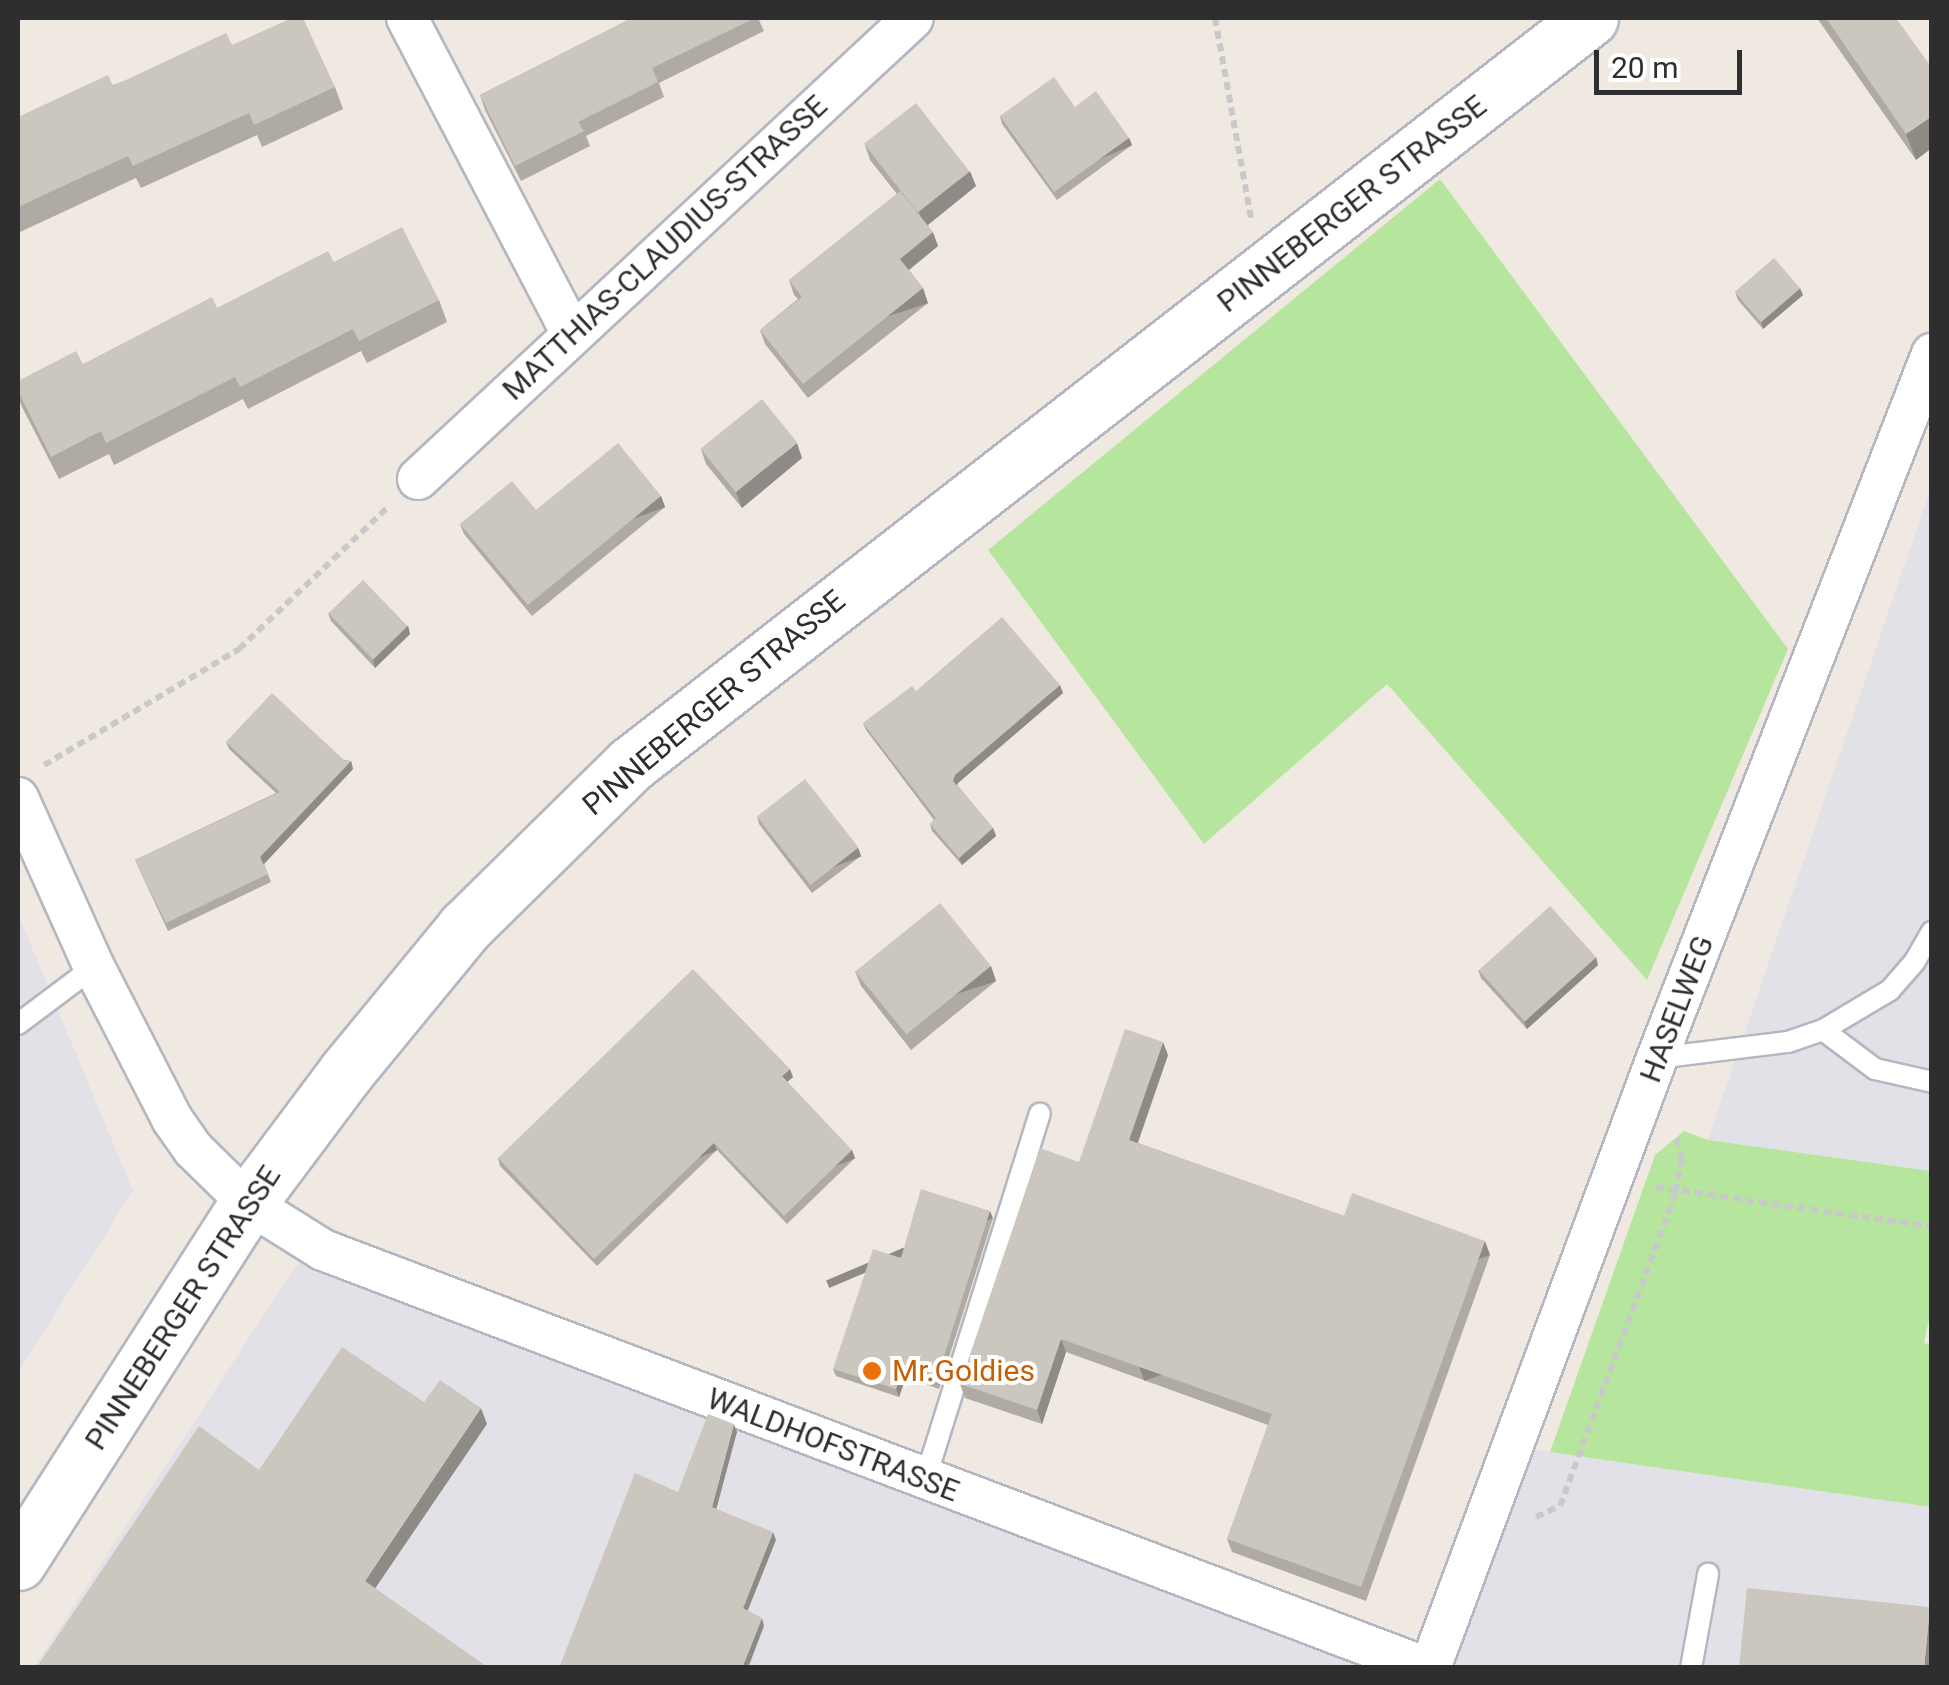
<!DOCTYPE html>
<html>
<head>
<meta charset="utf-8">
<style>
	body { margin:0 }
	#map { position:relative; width:1949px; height:1685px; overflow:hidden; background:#efe9e1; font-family:Roboto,sans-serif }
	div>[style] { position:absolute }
	.industrial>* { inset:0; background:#e3e1e8 }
	.green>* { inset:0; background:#b6e59e }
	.path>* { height:6px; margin-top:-3px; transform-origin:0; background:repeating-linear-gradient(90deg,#c9c9c9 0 8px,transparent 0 13px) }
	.roads { filter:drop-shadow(2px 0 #b4b7c1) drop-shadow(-2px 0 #b4b7c1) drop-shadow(0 2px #b4b7c1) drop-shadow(0 -2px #b4b7c1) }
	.service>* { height:20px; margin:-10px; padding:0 10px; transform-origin:10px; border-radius:10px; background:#fff }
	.minor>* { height:40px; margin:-20px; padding:0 20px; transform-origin:20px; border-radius:20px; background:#fff }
	.secondary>* { height:55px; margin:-27.5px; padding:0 27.5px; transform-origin:27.5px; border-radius:27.5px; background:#fff }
	.wall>* { inset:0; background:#afaba4 }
	.shaded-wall>* { inset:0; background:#8e8b86; transform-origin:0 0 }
	.building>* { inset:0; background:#cbc7bf; transform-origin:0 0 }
	.dots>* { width:28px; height:28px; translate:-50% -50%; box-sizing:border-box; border:5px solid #fff; border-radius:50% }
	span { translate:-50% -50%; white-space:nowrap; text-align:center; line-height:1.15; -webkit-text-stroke:8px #fff; paint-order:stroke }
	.street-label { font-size:30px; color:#2e2e2e }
	.food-label { font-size:30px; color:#c56008 }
	.left { translate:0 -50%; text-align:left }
	.frame { position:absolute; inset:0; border:20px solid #2e2e2e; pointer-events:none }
	.scale { position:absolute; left:1594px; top:50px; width:148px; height:45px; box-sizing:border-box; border:5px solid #2e2e2e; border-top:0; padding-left:12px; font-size:30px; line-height:35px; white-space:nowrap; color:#2e2e2e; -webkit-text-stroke:8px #fff; paint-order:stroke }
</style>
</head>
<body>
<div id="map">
	<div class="industrial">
		<i style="clip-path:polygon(1931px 487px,1931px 1171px,1708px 1140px)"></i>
		<i style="clip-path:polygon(18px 914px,133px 1191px,18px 1372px)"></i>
		<i style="clip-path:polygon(323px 1225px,1411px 1652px,1491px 1443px,1931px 1507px,1931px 1667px,33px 1668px)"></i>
	</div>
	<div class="green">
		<i style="clip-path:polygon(1440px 179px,1788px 649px,1647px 980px,1387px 684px,1204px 844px,988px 550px)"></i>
		<i style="clip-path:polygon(1684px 1131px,1708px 1140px,1931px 1171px,1932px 1305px,1924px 1343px,1932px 1345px,1931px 1507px,1550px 1452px,1655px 1155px)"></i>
	</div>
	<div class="path">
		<i style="left:1215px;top:18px;width:203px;rotate:79.8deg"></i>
		<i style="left:44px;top:765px;width:227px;rotate:-30.7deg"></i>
		<i style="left:239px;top:649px;width:206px;rotate:-43.6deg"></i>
		<i style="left:1656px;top:1187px;width:279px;rotate:8.2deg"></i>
		<i style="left:1536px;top:1517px;width:26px;rotate:-25deg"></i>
		<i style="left:1560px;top:1506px;width:335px;rotate:-69.7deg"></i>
		<i style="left:1676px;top:1192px;width:34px;rotate:-80deg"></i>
		<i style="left:1682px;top:1159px;width:23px;rotate:-105deg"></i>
	</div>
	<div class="roads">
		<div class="service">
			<i style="left:18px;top:1024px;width:95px;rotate:-36.9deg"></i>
			<i style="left:1823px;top:1030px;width:65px;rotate:36.9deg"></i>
			<i style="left:1875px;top:1069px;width:58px;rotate:12.8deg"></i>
			<i style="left:1657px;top:1058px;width:132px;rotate:-7deg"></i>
			<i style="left:1788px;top:1042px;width:37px;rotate:-19deg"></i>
			<i style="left:1823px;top:1030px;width:78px;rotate:-30.8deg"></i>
			<i style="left:1890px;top:990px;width:38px;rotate:-49deg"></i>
			<i style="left:1915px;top:961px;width:34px;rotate:-60deg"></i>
			<i style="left:925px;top:1480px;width:384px;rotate:-72.6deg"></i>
			<i style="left:1691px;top:1668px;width:96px;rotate:-79.7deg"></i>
		</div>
		<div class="minor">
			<i style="left:407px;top:18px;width:356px;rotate:62.4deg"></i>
			<i style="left:418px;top:479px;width:676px;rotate:-42.96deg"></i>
			<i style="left:18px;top:798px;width:185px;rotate:65.8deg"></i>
			<i style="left:94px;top:967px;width:171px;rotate:62.8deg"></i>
			<i style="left:172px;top:1119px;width:37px;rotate:55deg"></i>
			<i style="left:193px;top:1149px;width:77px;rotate:44.5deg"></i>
			<i style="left:248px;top:1203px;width:89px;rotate:32.1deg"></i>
			<i style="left:323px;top:1250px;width:1180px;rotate:20.74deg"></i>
			<i style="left:1430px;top:1668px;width:651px;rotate:-69.59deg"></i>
			<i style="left:1657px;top:1058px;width:756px;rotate:-68.66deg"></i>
		</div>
		<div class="secondary">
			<i style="left:18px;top:1562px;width:426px;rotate:-57.4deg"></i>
			<i style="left:248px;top:1203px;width:164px;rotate:-53.2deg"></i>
			<i style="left:346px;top:1072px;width:188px;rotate:-50.6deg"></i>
			<i style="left:465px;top:927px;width:233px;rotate:-44.5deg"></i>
			<i style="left:631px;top:764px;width:1215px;rotate:-37.88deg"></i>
		</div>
	</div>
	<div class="wall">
		<i style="clip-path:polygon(632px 18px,758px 18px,764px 31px,659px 83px,664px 97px,586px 136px,590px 146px,521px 181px,485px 110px,480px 95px)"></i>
		<i style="clip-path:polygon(1817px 18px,1901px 18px,1897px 20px,1916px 160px)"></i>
		<i style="clip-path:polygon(232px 45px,335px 87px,343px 109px,262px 147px,257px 135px,141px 188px,136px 178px,18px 233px,18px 117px)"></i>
		<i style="clip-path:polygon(1075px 107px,1129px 138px,1132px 145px,1057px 200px,1002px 124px,1000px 116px)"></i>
		<i style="clip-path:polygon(865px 145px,976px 186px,928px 225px,938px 246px,909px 270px,923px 288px,928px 303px,808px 398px,765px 344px,760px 330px,798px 299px,794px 295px,789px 280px,897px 194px,870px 160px)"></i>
		<i style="clip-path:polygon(334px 262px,439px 300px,447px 322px,367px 363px,361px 351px,248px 409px,243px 399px,114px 465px,109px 454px,59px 479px,21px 405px,18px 395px,18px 381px,83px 364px,217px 308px)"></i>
		<i style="clip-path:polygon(1735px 292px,1803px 295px,1763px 329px,1738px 300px)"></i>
		<i style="clip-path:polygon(701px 449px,802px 458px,742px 508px,706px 464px)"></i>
		<i style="clip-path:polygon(661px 496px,665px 507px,532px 616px,464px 534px,460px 524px,536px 510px)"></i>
		<i style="clip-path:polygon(328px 613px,408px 626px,410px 634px,375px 668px,331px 621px)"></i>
		<i style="clip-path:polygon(916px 691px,1063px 693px,958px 783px,957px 785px,993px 828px,996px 836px,962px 865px,932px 831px,930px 824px,934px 820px,866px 730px,863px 723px)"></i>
		<i style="clip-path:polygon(226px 742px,351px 761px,353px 769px,264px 864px,271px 882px,168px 931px,135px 860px,276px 793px,229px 749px)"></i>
		<i style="clip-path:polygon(757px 816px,858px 848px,861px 856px,812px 893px,759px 824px)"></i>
		<i style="clip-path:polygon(1598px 965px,1527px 1029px,1481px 978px,1478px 970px)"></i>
		<i style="clip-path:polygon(991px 966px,996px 981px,911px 1050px,861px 986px,855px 971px)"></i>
		<i style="clip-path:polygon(1168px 1055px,1138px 1143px,1344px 1216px,1490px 1255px,1366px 1601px,1232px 1552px,1227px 1539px,1268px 1425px,1066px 1352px,1042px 1424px,965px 1398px,960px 1384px,1079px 1162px)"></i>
		<i style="clip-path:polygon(793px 1077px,787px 1082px,855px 1158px,787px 1224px,717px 1150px,597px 1266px,500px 1166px,498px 1158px)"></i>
		<i style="clip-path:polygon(993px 1218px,939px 1389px,906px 1377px,899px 1397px,836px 1376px,833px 1369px,901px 1258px)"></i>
	</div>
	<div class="shaded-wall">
		<i style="clip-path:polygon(1932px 116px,1932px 148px,1916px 160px,1906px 134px)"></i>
		<i style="left:1129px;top:138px;width:8px;height:92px;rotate:67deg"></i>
		<i style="clip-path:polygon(970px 171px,976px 186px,924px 228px,919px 212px)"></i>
		<i style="clip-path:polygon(933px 232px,938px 246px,905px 273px,900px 259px)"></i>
		<i style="left:923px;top:288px;width:16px;height:154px;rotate:72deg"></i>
		<i style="clip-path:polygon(1800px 288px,1803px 295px,1763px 329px,1761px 322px)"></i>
		<i style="clip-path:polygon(797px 443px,802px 458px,742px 508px,736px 492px)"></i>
		<i style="left:661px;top:496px;width:12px;height:172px;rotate:70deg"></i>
		<i style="clip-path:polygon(408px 626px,410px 634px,375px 668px,373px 660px)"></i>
		<i style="clip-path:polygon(1060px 685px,1063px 693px,958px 783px,956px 788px,953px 781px,955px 775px)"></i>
		<i style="clip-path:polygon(351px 761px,353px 769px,263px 865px,260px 857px)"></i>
		<i style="clip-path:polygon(993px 828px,996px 836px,962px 865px,959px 858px)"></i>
		<i style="left:858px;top:848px;width:9px;height:61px;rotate:69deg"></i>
		<i style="clip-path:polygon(1596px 957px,1598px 965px,1527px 1029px,1524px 1021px)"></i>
		<i style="left:991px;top:966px;width:16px;height:109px;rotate:72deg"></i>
		<i style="clip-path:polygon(1163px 1042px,1168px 1055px,1134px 1153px,1129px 1140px)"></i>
		<i style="clip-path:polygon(790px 1069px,793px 1077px,785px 1084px,782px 1076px)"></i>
		<i style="left:714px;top:1143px;width:8px;height:167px;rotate:67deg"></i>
		<i style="left:852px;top:1150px;width:9px;height:95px;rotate:69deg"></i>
		<i style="left:990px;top:1211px;width:8px;height:178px;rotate:67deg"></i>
		<i style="left:1485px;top:1241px;width:15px;height:368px;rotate:70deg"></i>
		<i style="clip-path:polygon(1061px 1339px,1066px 1352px,1042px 1424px,1037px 1410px)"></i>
		<i style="clip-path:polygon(903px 1370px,906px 1377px,899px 1397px,896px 1389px)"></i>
		<i style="clip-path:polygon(481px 1408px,487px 1424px,370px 1596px,365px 1581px)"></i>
		<i style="clip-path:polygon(734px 1424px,737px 1432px,715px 1514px,712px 1507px)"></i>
		<i style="clip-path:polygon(773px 1532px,776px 1540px,746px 1615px,743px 1608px)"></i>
		<i style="clip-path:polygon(1930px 1607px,1932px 1611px,1932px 1668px,1924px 1668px)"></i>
		<i style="clip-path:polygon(762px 1618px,764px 1626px,748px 1668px,742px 1668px)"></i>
	</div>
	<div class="building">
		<i style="clip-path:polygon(292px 18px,303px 18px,335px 87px,254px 125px,249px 113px,133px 166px,128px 156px,18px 207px,18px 117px,108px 75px,113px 86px,226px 33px,232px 45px)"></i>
		<i style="clip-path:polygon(632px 18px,755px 18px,652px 68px,658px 82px,578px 122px,584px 131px,515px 166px,480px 95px)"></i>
		<i style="clip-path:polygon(1826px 18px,1896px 18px,1932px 68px,1932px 116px,1906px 134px)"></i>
		<i style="clip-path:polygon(1054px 77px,1075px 107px,1096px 91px,1129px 138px,1054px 192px,1000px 116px)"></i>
		<i style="left:916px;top:103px;width:87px;height:66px;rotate:52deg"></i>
		<i style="clip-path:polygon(900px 191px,933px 232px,900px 259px,923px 288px,803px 384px,760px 330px,802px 297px,789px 280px)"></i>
		<i style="clip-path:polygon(402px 227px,439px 300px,359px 341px,353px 329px,240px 387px,235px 377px,106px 443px,101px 431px,51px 457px,18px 391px,18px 381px,76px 351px,83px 364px,212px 297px,217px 308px,328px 251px,334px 262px)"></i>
		<i style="left:1774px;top:258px;width:40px;height:52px;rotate:49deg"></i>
		<i style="left:762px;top:399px;width:56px;height:79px;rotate:51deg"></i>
		<i style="clip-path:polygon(618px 443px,661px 496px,528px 605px,460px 524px,512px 481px,536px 510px)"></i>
		<i style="left:363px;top:580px;width:64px;height:48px;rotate:46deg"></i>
		<i style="clip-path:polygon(1002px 617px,1060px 685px,955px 775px,953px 781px,993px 828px,959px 858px,930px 824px,936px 818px,863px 723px,912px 686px,916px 691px)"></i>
		<i style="clip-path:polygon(272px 693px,345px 761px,351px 761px,260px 857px,268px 874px,166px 923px,135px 860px,280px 792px,226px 742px)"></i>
		<i style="left:805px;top:779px;width:87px;height:61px;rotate:52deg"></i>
		<i style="left:940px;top:903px;width:81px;height:109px;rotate:51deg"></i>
		<i style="left:1550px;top:906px;width:69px;height:96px;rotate:48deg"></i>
		<i style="clip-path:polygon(693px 969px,790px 1069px,782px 1076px,852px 1150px,784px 1216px,714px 1143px,594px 1259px,498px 1158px)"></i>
		<i style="clip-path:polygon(1125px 1029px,1163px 1042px,1129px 1140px,1344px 1216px,1352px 1193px,1485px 1241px,1361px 1587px,1227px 1539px,1272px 1414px,1061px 1339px,1037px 1410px,960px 1384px,1040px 1148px,1079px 1162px)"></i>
		<i style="clip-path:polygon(921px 1189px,990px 1211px,936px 1381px,903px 1370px,896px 1389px,833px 1369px,873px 1249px,901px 1258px)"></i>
		<i style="clip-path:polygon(342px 1347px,424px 1402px,440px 1380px,481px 1408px,365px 1581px,489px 1668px,36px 1668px,199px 1426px,259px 1470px)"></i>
		<i style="clip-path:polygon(708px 1414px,734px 1424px,712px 1507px,773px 1532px,743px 1608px,762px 1618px,742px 1668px,559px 1668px,635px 1473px,678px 1492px)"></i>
		<i style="clip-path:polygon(1747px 1588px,1930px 1607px,1924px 1668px,1739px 1668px)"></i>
	</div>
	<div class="dots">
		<i style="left:872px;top:1371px;background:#e8710a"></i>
	</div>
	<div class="street-label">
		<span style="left:1352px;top:204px;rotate:-38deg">PINNEBERGER STRASSE</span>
		<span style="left:665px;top:248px;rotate:-43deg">MATTHIAS-CLAUDIUS-STRASSE</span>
		<span style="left:714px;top:703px;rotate:-40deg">PINNEBERGER STRASSE</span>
		<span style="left:1677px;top:1009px;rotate:-69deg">HASELWEG</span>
		<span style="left:183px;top:1308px;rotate:-57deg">PINNEBERGER STRASSE</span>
		<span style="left:833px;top:1445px;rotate:21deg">WALDHOFSTRASSE</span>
	</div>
	<div class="food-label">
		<span class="left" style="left:892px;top:1371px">Mr.Goldies</span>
	</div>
	<div class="frame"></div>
	<div class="scale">20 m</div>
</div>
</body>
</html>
